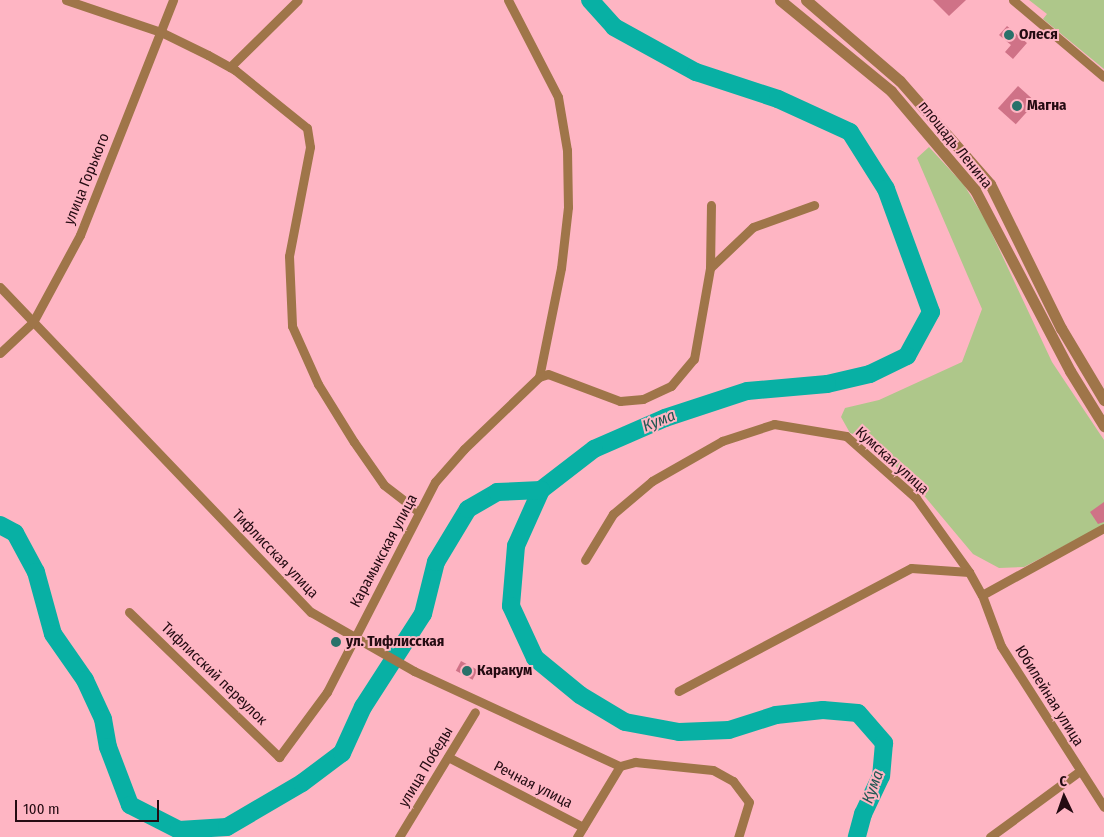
<!DOCTYPE html>
<html>
<head>
<meta charset="utf-8">
<style>
	body { margin:0 }
	#map { position:relative; width:1104px; height:837px; overflow:hidden; background:#feb5c3; font-family:"Fira Sans Condensed",sans-serif }
	div>[style] { position:absolute }
	.green>* { inset:0; background:#aec78a }
	.river>* { height:18px; margin:-9px; padding:0 9px; transform-origin:9px; border-radius:9px; background:#08b0a4 }
	.building>* { inset:0; background:#cf7287; transform-origin:0 0 }
	.minor>* { height:9px; margin:-4.5px; padding:0 4.5px; transform-origin:4.5px; border-radius:4.5px; background:#9f7549 }
	.tertiary>* { height:11px; margin:-5.5px; padding:0 5.5px; transform-origin:5.5px; border-radius:5.5px; background:#9f7549 }
	.dots>* { width:14px; height:14px; translate:-50% -50%; box-sizing:border-box; border:2px solid #feb5c3; border-radius:50% }
	span { translate:-50% -50%; white-space:nowrap; text-align:center; line-height:1.15; -webkit-text-stroke:4px #feb5c3; paint-order:stroke }
	.poi-label { font-size:15px; color:#240b12; font-weight:700 }
	.left { translate:0 -50%; text-align:left }
	.street-label { font-size:15px; color:#240b12 }
	.water-label { font-size:16px; color:#205853; font-style:italic }
	.north { position:absolute; left:1039px; top:772px; width:50px; height:50px; -webkit-text-stroke:4px #feb5c3; paint-order:stroke; rotate:357deg; font-size:14px; font-weight:700; line-height:20px; text-align:center; color:#240b12 }
	.north::after { content:''; display:block; margin:auto; width:18px; height:22px; background:#240b12; clip-path:polygon(50% 0,100% 100%,50% 72%,0 100%) }
	.scale { position:absolute; left:15px; top:800px; width:144px; height:22px; box-sizing:border-box; border:2px solid #240b12; border-top:0; padding-left:6px; font-size:15px; line-height:18px; white-space:nowrap; color:#240b12; -webkit-text-stroke:4px #feb5c3; paint-order:stroke }
</style>
</head>
<body>
<div id="map">
	<div class="green">
		<i style="clip-path:polygon(1029px 0,1104px 0,1104px 69px,1043px 19px,1047px 14px)"></i>
		<i style="clip-path:polygon(929px 147px,964px 185px,985px 219px,1052px 362px,1104px 440px,1104px 525px,1024px 567px,999px 568px,973px 554px,916px 486px,867px 439px,850px 433px,841px 417px,845px 408px,879px 400px,962px 362px,982px 309px,917px 158px)"></i>
	</div>
	<div class="river">
		<i style="left:590px;top:0;width:36px;rotate:48deg"></i>
		<i style="left:614px;top:27px;width:94px;rotate:28.8deg"></i>
		<i style="left:696px;top:72px;width:86px;rotate:18.2deg"></i>
		<i style="left:778px;top:99px;width:79px;rotate:24.6deg"></i>
		<i style="left:850px;top:132px;width:67px;rotate:57.7deg"></i>
		<i style="left:886px;top:189px;width:131px;rotate:69.9deg"></i>
		<i style="left:931px;top:312px;width:50px;rotate:118.6deg"></i>
		<i style="left:907px;top:356px;width:41px;rotate:154.1deg"></i>
		<i style="left:870px;top:374px;width:44px;rotate:166.9deg"></i>
		<i style="left:827px;top:384px;width:80px;rotate:175deg"></i>
		<i style="left:747px;top:391px;width:86px;rotate:161.8deg"></i>
		<i style="left:665px;top:418px;width:77px;rotate:156.4deg"></i>
		<i style="left:594px;top:449px;width:67px;rotate:142.3deg"></i>
		<i style="left:541px;top:490px;width:61px;rotate:114.1deg"></i>
		<i style="left:516px;top:546px;width:60px;rotate:94.8deg"></i>
		<i style="left:511px;top:606px;width:57px;rotate:65.2deg"></i>
		<i style="left:535px;top:658px;width:58px;rotate:39.4deg"></i>
		<i style="left:580px;top:695px;width:52px;rotate:31deg"></i>
		<i style="left:625px;top:722px;width:55px;rotate:10.5deg"></i>
		<i style="left:679px;top:732px;width:50px;rotate:-2.3deg"></i>
		<i style="left:729px;top:730px;width:49px;rotate:-17.7deg"></i>
		<i style="left:776px;top:715px;width:47px;rotate:-6.1deg"></i>
		<i style="left:823px;top:710px;width:35px;rotate:5deg"></i>
		<i style="left:858px;top:713px;width:40px;rotate:49deg"></i>
		<i style="left:884px;top:743px;width:33px;rotate:95deg"></i>
		<i style="left:881px;top:776px;width:42px;rotate:115.3deg"></i>
		<i style="left:863px;top:814px;width:24px;rotate:105deg"></i>
		<i style="left:0;top:525px;width:17px;rotate:28deg"></i>
		<i style="left:15px;top:533px;width:44px;rotate:61.7deg"></i>
		<i style="left:36px;top:572px;width:64px;rotate:74.7deg"></i>
		<i style="left:53px;top:634px;width:56px;rotate:55.2deg"></i>
		<i style="left:85px;top:680px;width:43px;rotate:65.2deg"></i>
		<i style="left:103px;top:719px;width:28px;rotate:80deg"></i>
		<i style="left:108px;top:747px;width:62px;rotate:69.2deg"></i>
		<i style="left:130px;top:805px;width:55px;rotate:27deg"></i>
		<i style="left:179px;top:830px;width:48px;rotate:-3.6deg"></i>
		<i style="left:227px;top:827px;width:87px;rotate:-30.4deg"></i>
		<i style="left:302px;top:783px;width:50px;rotate:-36.9deg"></i>
		<i style="left:342px;top:753px;width:51px;rotate:-65.5deg"></i>
		<i style="left:363px;top:707px;width:111px;rotate:-57.2deg"></i>
		<i style="left:423px;top:614px;width:54px;rotate:-76deg"></i>
		<i style="left:436px;top:562px;width:62px;rotate:-58.9deg"></i>
		<i style="left:468px;top:509px;width:34px;rotate:-30deg"></i>
		<i style="left:497px;top:492px;width:44px;rotate:-2.6deg"></i>
	</div>
	<div class="building">
		<i style="clip-path:polygon(933px 0,966px 0,949px 16px)"></i>
		<i style="clip-path:polygon(1007px 26px,1027px 43px,1013px 59px,1005px 52px,1011px 45px,999px 35px)"></i>
		<i style="left:1018px;top:86px;width:24px;height:30px;rotate:42deg"></i>
		<i style="clip-path:polygon(1104px 502px,1104px 522px,1098px 524px,1090px 512px)"></i>
		<i style="left:461px;top:661px;width:19px;height:11px;rotate:28deg"></i>
	</div>
	<div class="minor">
		<i style="left:66px;top:0;width:100px;rotate:18.6deg"></i>
		<i style="left:161px;top:32px;width:52px;rotate:26.1deg"></i>
		<i style="left:208px;top:55px;width:31px;rotate:29deg"></i>
		<i style="left:235px;top:70px;width:92px;rotate:38.9deg"></i>
		<i style="left:307px;top:128px;width:19px;rotate:81deg"></i>
		<i style="left:310px;top:147px;width:111px;rotate:100.9deg"></i>
		<i style="left:289px;top:256px;width:70px;rotate:87.5deg"></i>
		<i style="left:292px;top:326px;width:64px;rotate:65.9deg"></i>
		<i style="left:318px;top:384px;width:68px;rotate:58.2deg"></i>
		<i style="left:354px;top:442px;width:52px;rotate:55.1deg"></i>
		<i style="left:384px;top:485px;width:44px;rotate:37.6deg"></i>
		<i style="left:508px;top:0;width:109px;rotate:62.7deg"></i>
		<i style="left:558px;top:97px;width:54px;rotate:80.4deg"></i>
		<i style="left:567px;top:150px;width:57px;rotate:89deg"></i>
		<i style="left:568px;top:207px;width:61px;rotate:96.5deg"></i>
		<i style="left:561px;top:268px;width:111px;rotate:101.4deg"></i>
		<i style="left:1013px;top:0;width:119px;rotate:40.2deg"></i>
		<i style="left:230px;top:67px;width:95px;rotate:-44.6deg"></i>
		<i style="left:710px;top:268px;width:63px;rotate:-89.1deg"></i>
		<i style="left:0;top:287px;width:450px;rotate:46.3deg"></i>
		<i style="left:311px;top:612px;width:119px;rotate:29.8deg"></i>
		<i style="left:414px;top:671px;width:227px;rotate:24.8deg"></i>
		<i style="left:0;top:353px;width:45px;rotate:-43.2deg"></i>
		<i style="left:33px;top:322px;width:99px;rotate:-61.6deg"></i>
		<i style="left:80px;top:235px;width:253px;rotate:-68.4deg"></i>
		<i style="left:585px;top:560px;width:54px;rotate:-58.7deg"></i>
		<i style="left:613px;top:514px;width:51px;rotate:-40.2deg"></i>
		<i style="left:652px;top:481px;width:81px;rotate:-29.7deg"></i>
		<i style="left:722px;top:441px;width:55px;rotate:-18.1deg"></i>
		<i style="left:774px;top:424px;width:73px;rotate:9.5deg"></i>
		<i style="left:846px;top:436px;width:94px;rotate:41.5deg"></i>
		<i style="left:916px;top:498px;width:91px;rotate:54.4deg"></i>
		<i style="left:969px;top:572px;width:58px;rotate:-176.1deg"></i>
		<i style="left:911px;top:568px;width:263px;rotate:152.1deg"></i>
		<i style="left:969px;top:572px;width:26px;rotate:61deg"></i>
		<i style="left:982px;top:595px;width:54px;rotate:69.6deg"></i>
		<i style="left:1001px;top:646px;width:191px;rotate:57.4deg"></i>
		<i style="left:982px;top:595px;width:139px;rotate:-28.8deg"></i>
		<i style="left:129px;top:612px;width:209px;rotate:44deg"></i>
		<i style="left:279px;top:757px;width:81px;rotate:-53.6deg"></i>
		<i style="left:327px;top:692px;width:236px;rotate:-62.8deg"></i>
		<i style="left:435px;top:482px;width:44px;rotate:-48.7deg"></i>
		<i style="left:464px;top:449px;width:104px;rotate:-43.8deg"></i>
		<i style="left:539px;top:377px;width:9px;rotate:-18deg"></i>
		<i style="left:548px;top:374px;width:77px;rotate:20.6deg"></i>
		<i style="left:620px;top:401px;width:23px;rotate:-5deg"></i>
		<i style="left:643px;top:399px;width:31px;rotate:-25deg"></i>
		<i style="left:671px;top:386px;width:35px;rotate:-50deg"></i>
		<i style="left:694px;top:359px;width:92px;rotate:-80deg"></i>
		<i style="left:710px;top:268px;width:59px;rotate:-43.6deg"></i>
		<i style="left:753px;top:227px;width:65px;rotate:-19.8deg"></i>
		<i style="left:448px;top:757px;width:152px;rotate:27.4deg"></i>
		<i style="left:620px;top:766px;width:16px;rotate:-15deg"></i>
		<i style="left:635px;top:762px;width:78px;rotate:5.9deg"></i>
		<i style="left:713px;top:770px;width:23px;rotate:29deg"></i>
		<i style="left:733px;top:781px;width:26px;rotate:53deg"></i>
		<i style="left:749px;top:802px;width:37px;rotate:107deg"></i>
		<i style="left:399px;top:837px;width:146px;rotate:-58.7deg"></i>
		<i style="left:577px;top:837px;width:83px;rotate:-58.8deg"></i>
		<i style="left:990px;top:837px;width:112px;rotate:-36.3deg"></i>
	</div>
	<div class="tertiary">
		<i style="left:780px;top:0;width:144px;rotate:39.3deg"></i>
		<i style="left:891px;top:91px;width:130px;rotate:49.7deg"></i>
		<i style="left:975px;top:190px;width:204px;rotate:62.3deg"></i>
		<i style="left:1070px;top:371px;width:65px;rotate:58.3deg"></i>
		<i style="left:806px;top:0;width:124px;rotate:40.8deg"></i>
		<i style="left:900px;top:81px;width:137px;rotate:48.9deg"></i>
		<i style="left:990px;top:184px;width:161px;rotate:63.8deg"></i>
		<i style="left:1061px;top:328px;width:84px;rotate:59.2deg"></i>
	</div>
	<div class="dots">
		<i style="left:1009px;top:35px;background:#29716a"></i>
		<i style="left:1017px;top:106px;background:#29716a"></i>
		<i style="left:336px;top:642px;background:#29716a"></i>
		<i style="left:467px;top:671px;background:#29716a"></i>
	</div>
	<div class="poi-label">
		<span class="left" style="left:1019px;top:35px">Олеся</span>
		<span class="left" style="left:1027px;top:106px">Магна</span>
		<span class="left" style="left:346px;top:642px">ул. Тифлисская</span>
		<span class="left" style="left:477px;top:671px">Каракум</span>
	</div>
	<div class="street-label">
		<span style="left:955px;top:145px;rotate:51deg">площадь Ленина</span>
		<span style="left:87px;top:179px;rotate:-68deg">улица Горького</span>
		<span style="left:892px;top:461px;rotate:42deg">Кумская улица</span>
		<span style="left:384px;top:551px;rotate:-62deg">Карамыкская улица</span>
		<span style="left:275px;top:554px;rotate:46deg">Тифлисская улица</span>
		<span style="left:214px;top:674px;rotate:44deg">Тифлисский переулок</span>
		<span style="left:1049px;top:696px;rotate:58deg">Юбилейная улица</span>
		<span style="left:426px;top:767px;rotate:-59deg">улица Победы</span>
		<span style="left:533px;top:785px;rotate:27deg">Речная улица</span>
	</div>
	<div class="water-label">
		<span style="left:659px;top:421px;rotate:-22deg">Кума</span>
		<span style="left:873px;top:787px;rotate:-70deg">Кума</span>
	</div>
	<div class="north">С</div>
	<div class="scale">100 m</div>
</div>
</body>
</html>
